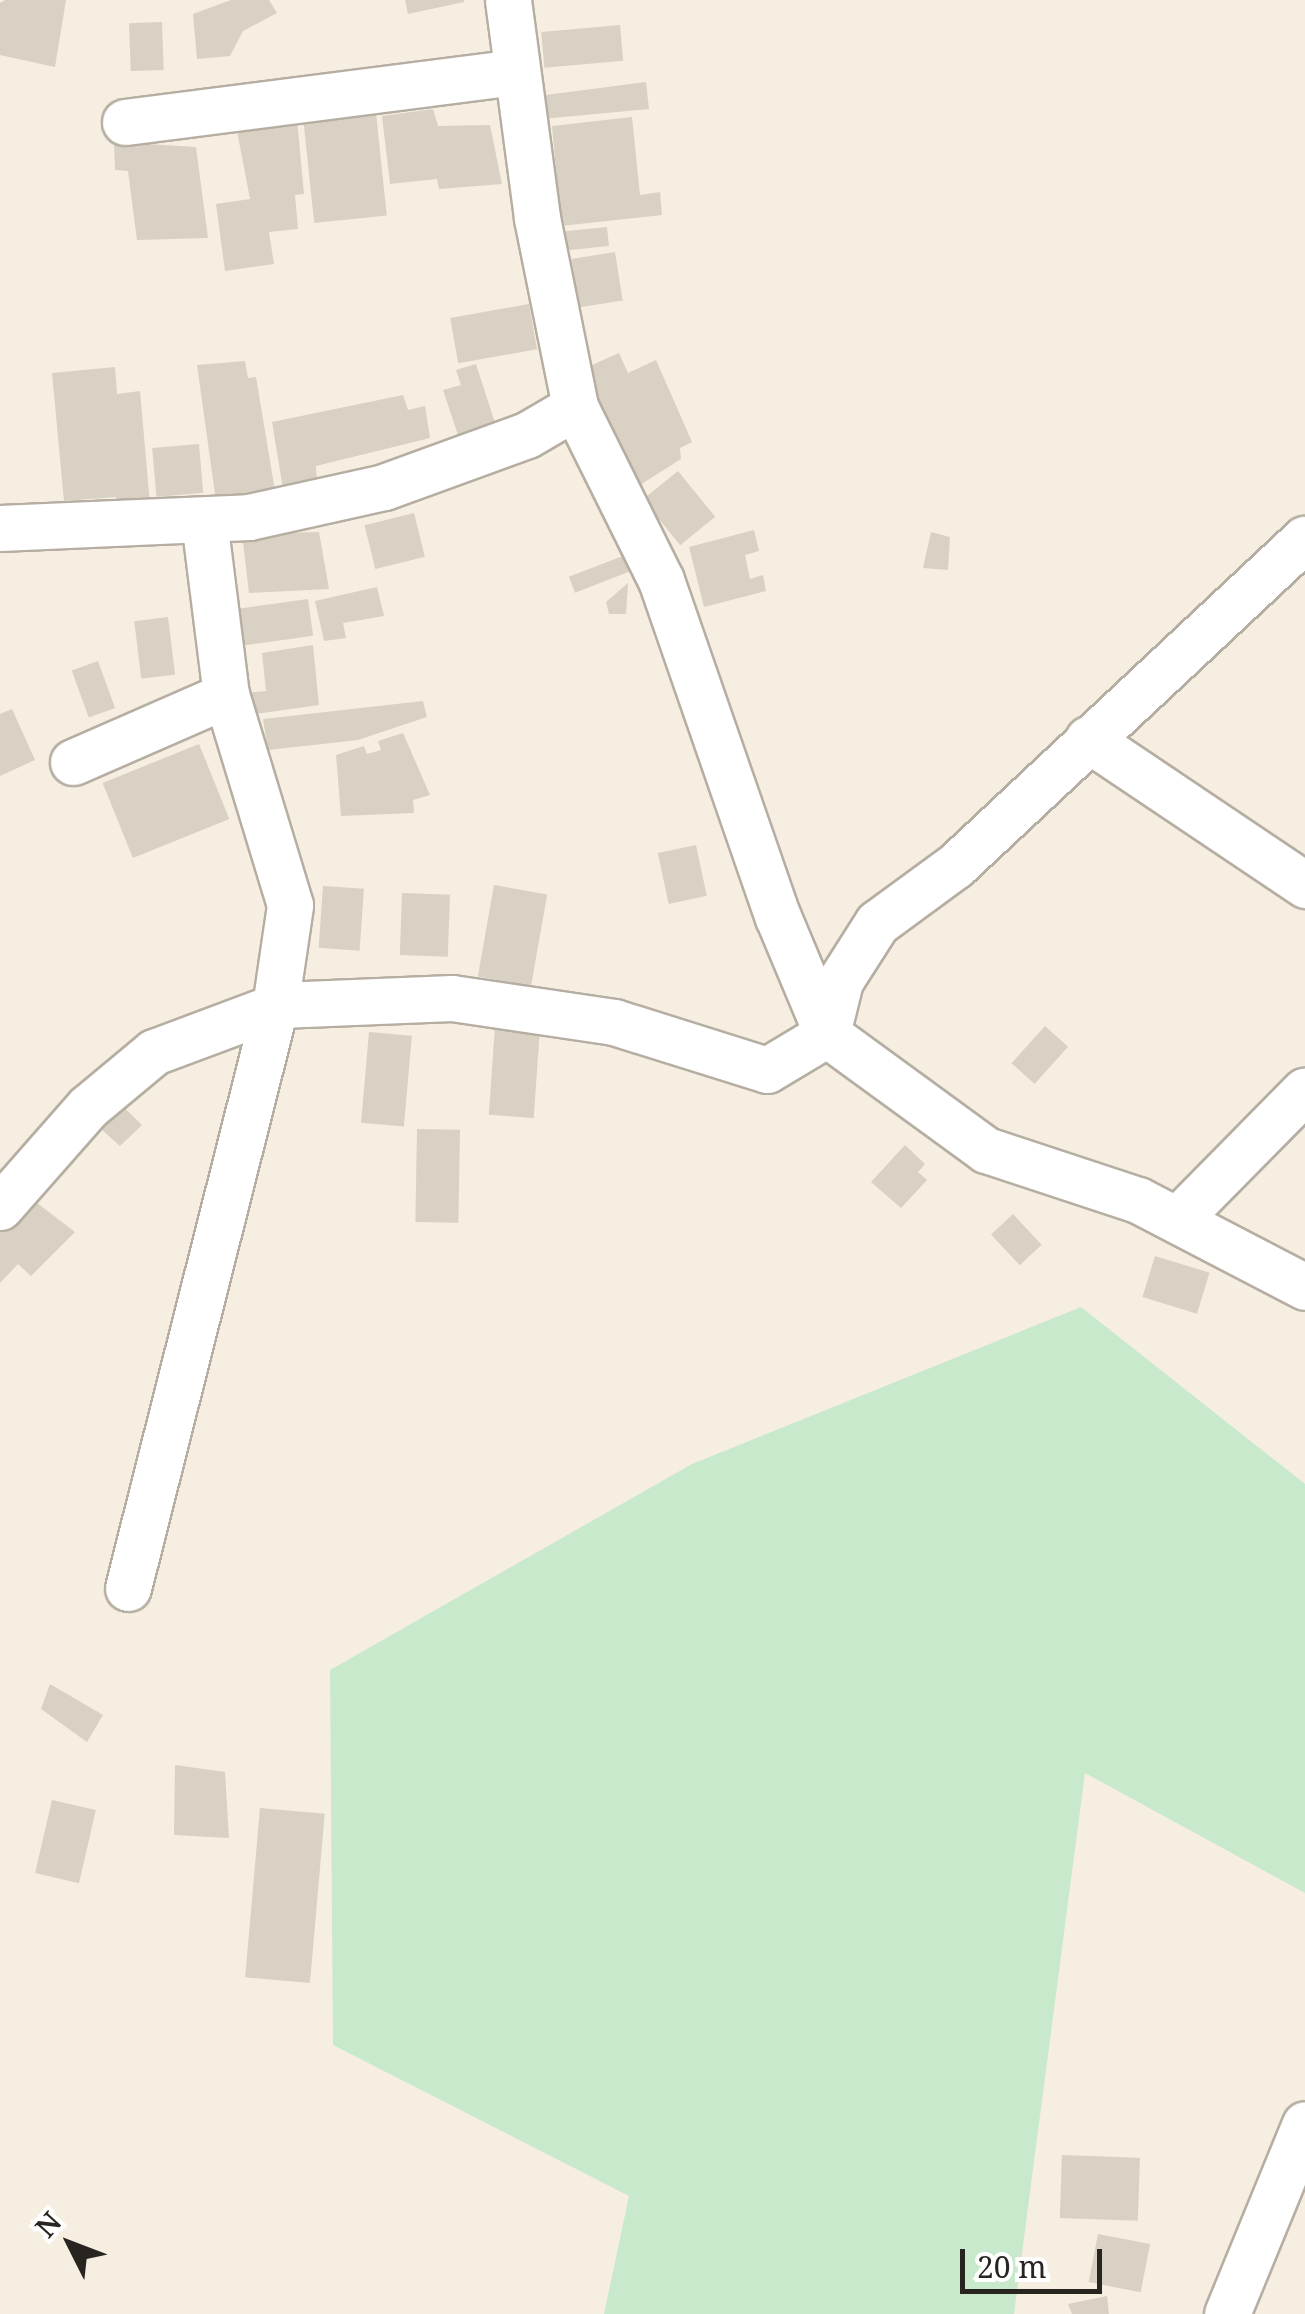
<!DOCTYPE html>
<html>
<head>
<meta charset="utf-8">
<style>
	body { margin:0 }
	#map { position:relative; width:1305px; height:2314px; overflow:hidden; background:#f6eee1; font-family:"Noto Serif",serif }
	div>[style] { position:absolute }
	.green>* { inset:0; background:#c9e9cc }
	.building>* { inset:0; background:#d9d1c4; transform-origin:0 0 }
	.roads { filter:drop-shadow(2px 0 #b6aea2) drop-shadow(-2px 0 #b6aea2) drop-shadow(0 2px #b6aea2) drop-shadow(0 -2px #b6aea2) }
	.minor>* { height:45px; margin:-22.5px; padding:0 22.5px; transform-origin:22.5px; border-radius:22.5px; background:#fff }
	span { translate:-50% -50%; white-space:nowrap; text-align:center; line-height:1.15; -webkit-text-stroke:9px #fff; paint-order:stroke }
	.north { position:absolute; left:20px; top:2194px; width:100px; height:100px; -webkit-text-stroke:8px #fff; paint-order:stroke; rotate:312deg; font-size:28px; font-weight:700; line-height:40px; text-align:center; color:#282520 }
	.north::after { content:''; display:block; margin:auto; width:35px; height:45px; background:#282520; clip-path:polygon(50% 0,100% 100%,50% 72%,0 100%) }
	.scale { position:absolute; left:960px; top:2249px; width:142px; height:45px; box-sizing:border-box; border:5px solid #282520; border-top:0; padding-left:12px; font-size:30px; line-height:35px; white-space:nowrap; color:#282520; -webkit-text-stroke:8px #fff; paint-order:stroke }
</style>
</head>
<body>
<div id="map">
	<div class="green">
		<i style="clip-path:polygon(1081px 1307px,1305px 1484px,1305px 1893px,1085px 1773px,1014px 2314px,604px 2314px,629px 2196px,333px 2045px,330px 1670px,692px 1464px)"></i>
	</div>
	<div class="building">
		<i style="clip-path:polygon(5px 0,66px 0,55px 67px,0 55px,0 3px)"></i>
		<i style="clip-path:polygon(231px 0,269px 0,277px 13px,243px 31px,230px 56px,197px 59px,193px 14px)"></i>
		<i style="clip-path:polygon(405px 0,464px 0,464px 2px,408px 14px)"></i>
		<i style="left:162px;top:22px;width:48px;height:33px;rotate:88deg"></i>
		<i style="left:620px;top:25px;width:36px;height:79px;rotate:85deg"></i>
		<i style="clip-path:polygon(646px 82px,649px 109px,542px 119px,538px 96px)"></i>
		<i style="clip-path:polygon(433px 109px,438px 126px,490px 125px,502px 184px,439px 189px,437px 179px,390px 184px,382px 116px)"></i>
		<i style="left:376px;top:113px;width:103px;height:73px;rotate:84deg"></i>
		<i style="clip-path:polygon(632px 117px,640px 195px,660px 192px,662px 215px,561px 226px,552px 126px)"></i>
		<i style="clip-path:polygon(297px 119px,304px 194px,295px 195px,298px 229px,269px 232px,274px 264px,225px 271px,216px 204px,250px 199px,237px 131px)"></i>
		<i style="clip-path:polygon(114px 142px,196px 147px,208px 238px,137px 240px,128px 171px,115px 170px)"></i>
		<i style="left:607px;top:227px;width:19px;height:49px;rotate:84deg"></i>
		<i style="left:615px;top:252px;width:49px;height:44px;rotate:81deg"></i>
		<i style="left:529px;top:304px;width:46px;height:80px;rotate:80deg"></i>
		<i style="clip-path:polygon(619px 353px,628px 373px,656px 360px,692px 442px,680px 448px,681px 459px,640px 485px,600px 429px,583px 369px)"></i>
		<i style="clip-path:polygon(245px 361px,248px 378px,256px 377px,275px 491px,216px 501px,197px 365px)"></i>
		<i style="clip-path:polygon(476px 364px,495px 423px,458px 435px,443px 390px,461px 385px,456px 370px)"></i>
		<i style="clip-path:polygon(115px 367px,117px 394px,140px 391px,150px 504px,117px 507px,116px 497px,64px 501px,52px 373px)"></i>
		<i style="clip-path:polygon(403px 395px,408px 410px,425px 406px,430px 438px,316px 466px,317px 485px,283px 489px,272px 422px)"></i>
		<i style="left:199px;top:444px;width:49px;height:47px;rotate:85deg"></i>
		<i style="left:678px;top:471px;width:59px;height:45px;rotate:51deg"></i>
		<i style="left:414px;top:513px;width:45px;height:51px;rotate:76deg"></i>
		<i style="clip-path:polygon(754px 530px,759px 551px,745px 555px,750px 579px,763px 575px,766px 591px,704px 607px,689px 547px)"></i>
		<i style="clip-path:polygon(319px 532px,329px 589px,249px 593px,242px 534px)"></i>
		<i style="clip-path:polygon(931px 532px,950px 537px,948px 570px,923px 568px)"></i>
		<i style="left:623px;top:556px;width:17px;height:58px;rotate:69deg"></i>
		<i style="clip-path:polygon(628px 583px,626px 614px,609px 614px,606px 602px)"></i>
		<i style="clip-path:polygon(377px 587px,384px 616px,343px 623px,346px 638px,324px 641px,315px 601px)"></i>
		<i style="left:308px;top:599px;width:37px;height:78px;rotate:82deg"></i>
		<i style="left:168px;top:617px;width:58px;height:34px;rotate:83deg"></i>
		<i style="clip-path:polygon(313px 645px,319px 705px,248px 715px,244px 693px,266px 691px,262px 653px)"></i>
		<i style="left:98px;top:661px;width:50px;height:28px;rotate:70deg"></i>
		<i style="clip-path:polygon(423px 701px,427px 717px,358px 740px,268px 750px,263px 719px)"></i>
		<i style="clip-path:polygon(12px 709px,35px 760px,0 776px,0 714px)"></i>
		<i style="clip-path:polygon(403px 733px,430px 795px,413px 800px,414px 813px,341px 816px,336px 755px,364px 746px,367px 754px,381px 750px,378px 741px)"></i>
		<i style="left:199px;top:744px;width:81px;height:104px;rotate:68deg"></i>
		<i style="left:696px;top:845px;width:52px;height:39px;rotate:78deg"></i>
		<i style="left:494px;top:885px;width:54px;height:93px;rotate:10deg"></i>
		<i style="left:323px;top:886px;width:41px;height:62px;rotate:4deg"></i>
		<i style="left:402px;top:893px;width:48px;height:62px;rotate:2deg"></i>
		<i style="left:495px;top:1026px;width:45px;height:89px;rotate:4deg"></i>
		<i style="left:1045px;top:1026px;width:31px;height:50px;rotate:42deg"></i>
		<i style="left:369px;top:1032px;width:43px;height:91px;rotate:5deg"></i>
		<i style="clip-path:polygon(111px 1095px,142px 1125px,120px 1146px,91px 1120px)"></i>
		<i style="left:417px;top:1129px;width:43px;height:93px;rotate:1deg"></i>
		<i style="clip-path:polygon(905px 1145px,925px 1164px,918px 1172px,927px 1180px,901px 1208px,871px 1182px)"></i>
		<i style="clip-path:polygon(28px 1196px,75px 1232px,31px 1276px,18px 1264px,0 1283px,0 1228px)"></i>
		<i style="left:1013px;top:1214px;width:42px;height:30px;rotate:47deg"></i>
		<i style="left:1155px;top:1256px;width:57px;height:43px;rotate:17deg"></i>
		<i style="clip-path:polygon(50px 1684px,103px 1715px,87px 1742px,41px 1709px)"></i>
		<i style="clip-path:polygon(175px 1765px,225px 1772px,229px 1838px,174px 1835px)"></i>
		<i style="left:52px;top:1800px;width:45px;height:75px;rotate:13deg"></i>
		<i style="left:260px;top:1808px;width:65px;height:170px;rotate:5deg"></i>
		<i style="left:1062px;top:2155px;width:78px;height:63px;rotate:2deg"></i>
		<i style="left:1098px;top:2234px;width:53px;height:49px;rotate:11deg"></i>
		<i style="clip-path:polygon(1107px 2296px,1109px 2314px,1072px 2314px,1068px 2304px)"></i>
	</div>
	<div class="roads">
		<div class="minor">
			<i style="left:508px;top:0;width:220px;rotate:82.4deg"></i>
			<i style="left:537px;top:218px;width:193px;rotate:78.6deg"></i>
			<i style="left:575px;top:407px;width:193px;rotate:63.6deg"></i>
			<i style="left:661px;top:580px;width:357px;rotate:70.9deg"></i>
			<i style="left:778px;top:917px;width:127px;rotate:67.3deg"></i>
			<i style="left:827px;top:1034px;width:197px;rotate:36.1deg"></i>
			<i style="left:986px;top:1150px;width:160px;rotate:18.2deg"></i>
			<i style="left:1138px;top:1200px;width:188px;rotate:27.5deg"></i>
			<i style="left:125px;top:122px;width:393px;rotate:-7.3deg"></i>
			<i style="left:0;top:528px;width:249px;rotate:-2.5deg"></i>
			<i style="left:249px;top:517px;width:138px;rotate:-12.5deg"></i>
			<i style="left:384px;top:487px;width:152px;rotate:-20deg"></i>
			<i style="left:527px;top:435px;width:56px;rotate:-30.3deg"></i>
			<i style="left:1088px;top:739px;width:262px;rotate:33.9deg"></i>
			<i style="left:73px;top:762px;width:167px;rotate:-23.6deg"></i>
			<i style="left:0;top:1207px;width:133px;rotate:-48.7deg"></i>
			<i style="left:88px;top:1107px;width:86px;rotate:-39.8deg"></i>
			<i style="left:154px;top:1052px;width:134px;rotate:-20.5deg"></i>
			<i style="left:280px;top:1005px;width:172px;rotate:-2.3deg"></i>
			<i style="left:452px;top:998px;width:164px;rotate:8.4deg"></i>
			<i style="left:614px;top:1022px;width:160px;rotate:17.4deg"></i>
			<i style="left:767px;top:1070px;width:70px;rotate:-31deg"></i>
			<i style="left:827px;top:1034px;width:55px;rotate:-76.2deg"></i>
			<i style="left:840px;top:981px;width:69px;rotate:-57.5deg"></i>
			<i style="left:877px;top:923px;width:97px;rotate:-36.2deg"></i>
			<i style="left:955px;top:866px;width:479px;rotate:-43.1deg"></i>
			<i style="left:1177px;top:1220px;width:182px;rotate:-45.4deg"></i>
			<i style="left:128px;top:1588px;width:599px;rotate:-75.8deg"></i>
			<i style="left:275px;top:1007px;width:103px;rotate:-81.6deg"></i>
			<i style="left:290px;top:905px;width:220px;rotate:-106.9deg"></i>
			<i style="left:226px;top:695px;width:175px;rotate:-97.2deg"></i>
			<i style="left:1227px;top:2314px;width:205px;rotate:-67.7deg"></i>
		</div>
	</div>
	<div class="north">N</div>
	<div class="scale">20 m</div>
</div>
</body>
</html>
